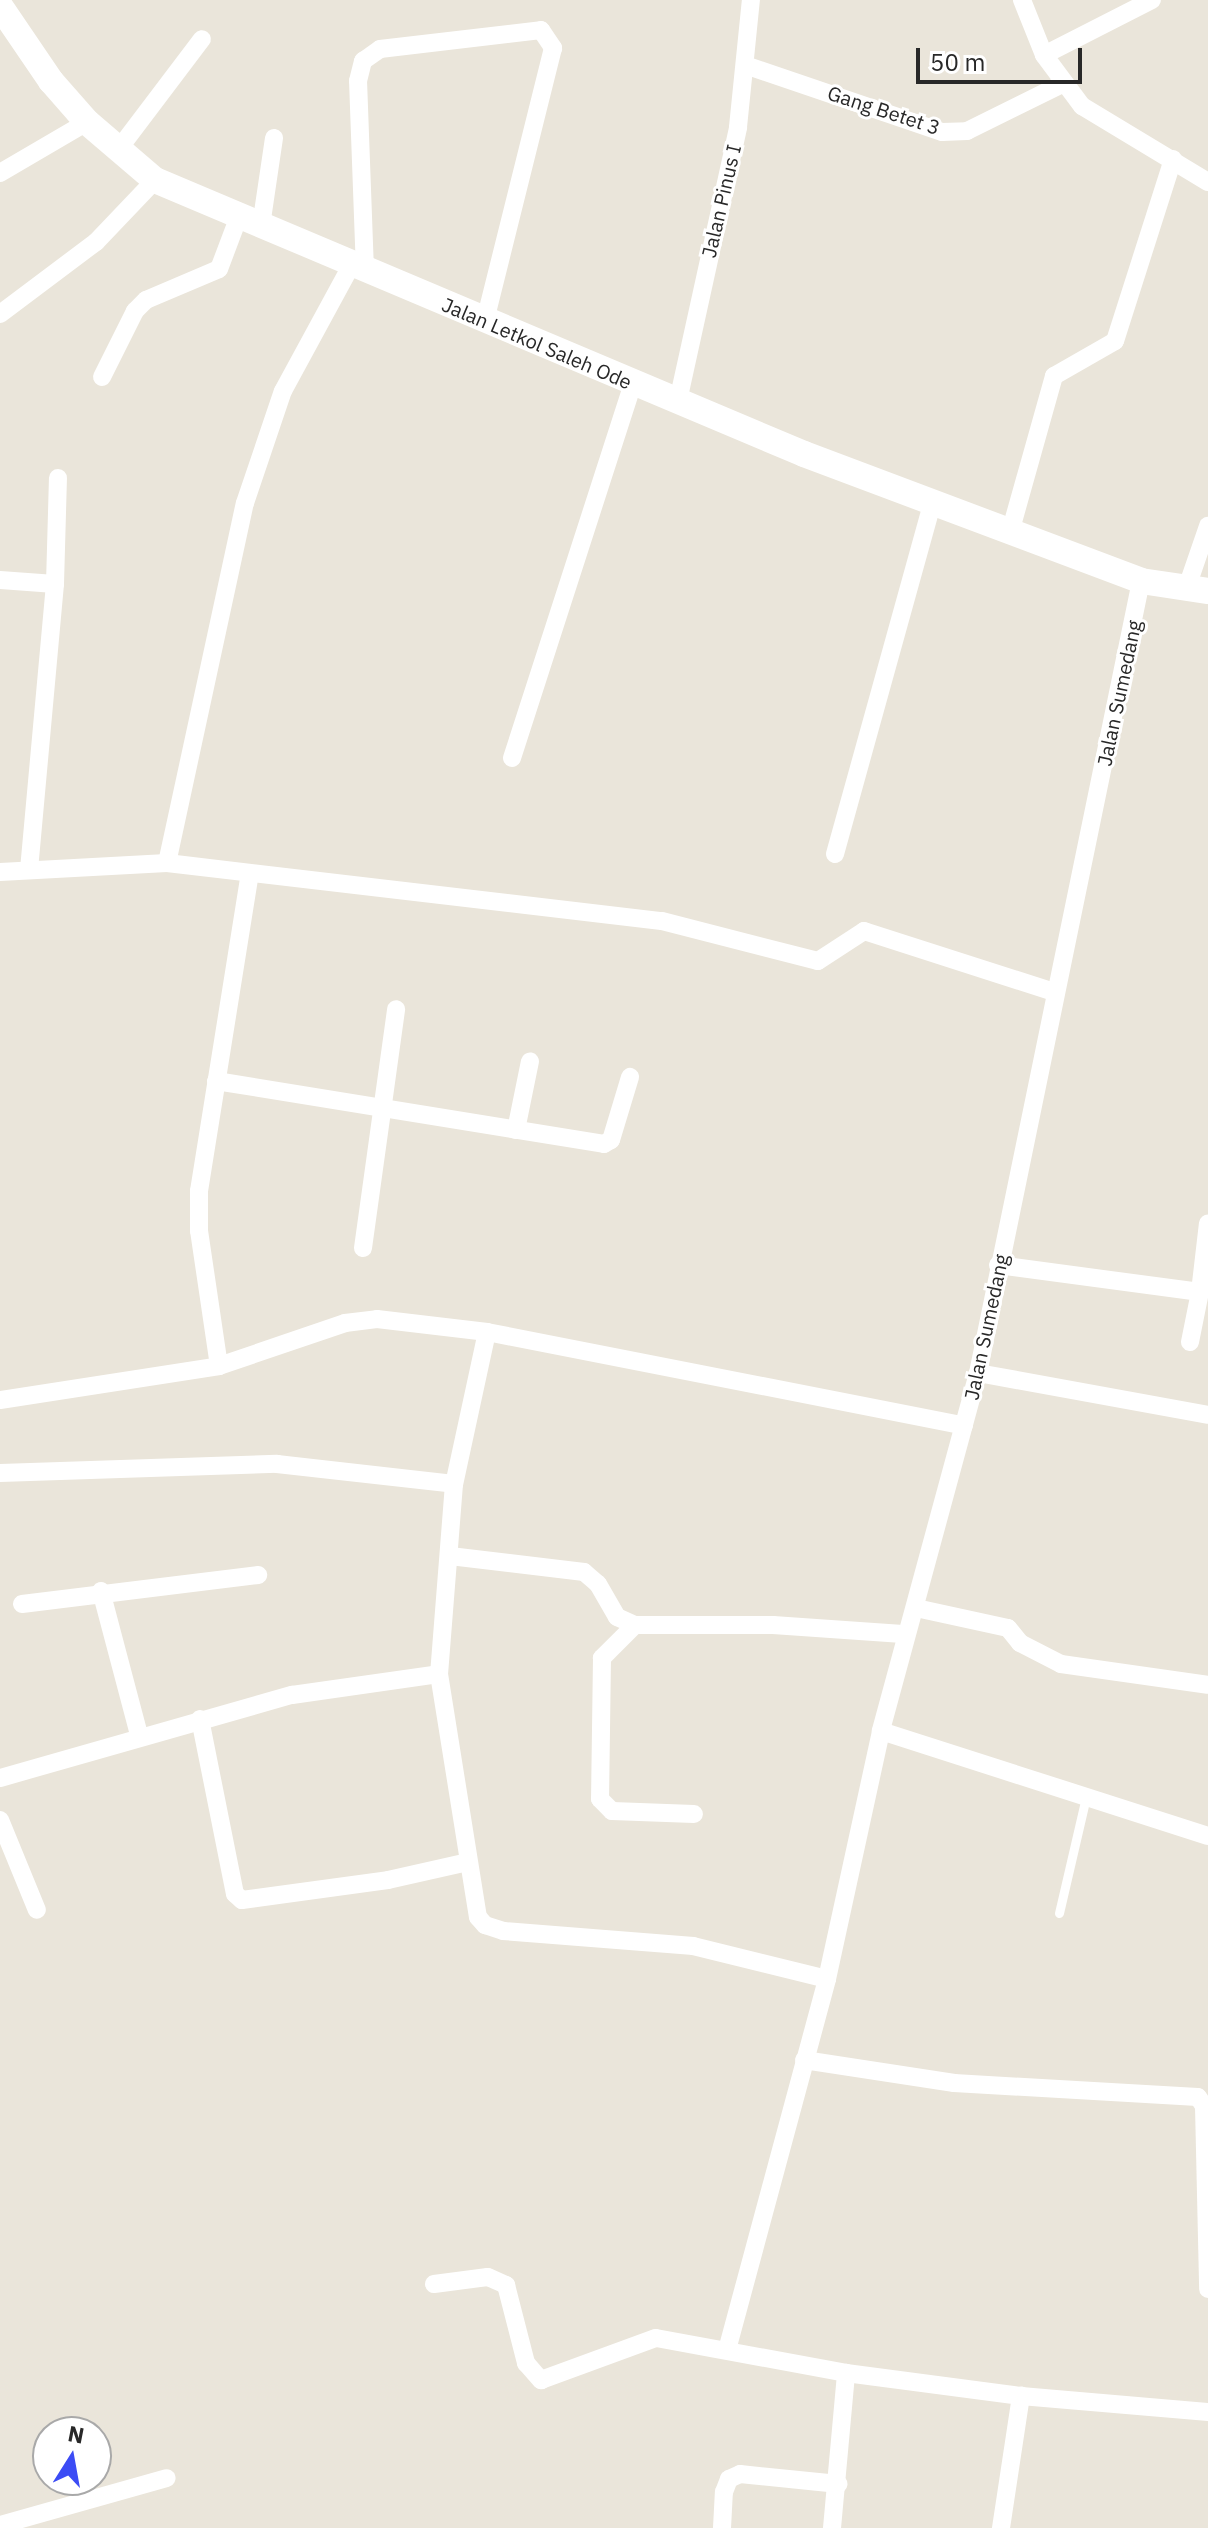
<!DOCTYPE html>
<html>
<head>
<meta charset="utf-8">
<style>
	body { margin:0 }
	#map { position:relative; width:1208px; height:2528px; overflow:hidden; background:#eae5da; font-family:"IBM Plex Sans",sans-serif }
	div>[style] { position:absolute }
	.lane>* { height:9px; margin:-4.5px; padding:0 4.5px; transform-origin:4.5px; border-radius:4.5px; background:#fff }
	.street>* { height:18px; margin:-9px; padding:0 9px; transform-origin:9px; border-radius:9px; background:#fff }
	.secondary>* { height:26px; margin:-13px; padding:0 13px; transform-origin:13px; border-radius:13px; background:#fff }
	span { translate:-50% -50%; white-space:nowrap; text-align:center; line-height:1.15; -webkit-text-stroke:6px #fff; paint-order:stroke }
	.street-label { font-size:20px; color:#282828 }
	.north { position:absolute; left:32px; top:2416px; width:80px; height:80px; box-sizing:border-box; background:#fff; border:2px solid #a9a9a9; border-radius:50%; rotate:11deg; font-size:22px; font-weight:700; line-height:32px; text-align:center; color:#282828 }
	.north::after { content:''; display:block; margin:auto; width:28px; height:36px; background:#3c4cf5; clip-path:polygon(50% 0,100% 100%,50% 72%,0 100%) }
	.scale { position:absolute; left:916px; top:48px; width:166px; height:36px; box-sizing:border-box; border:4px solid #282828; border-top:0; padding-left:10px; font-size:24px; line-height:28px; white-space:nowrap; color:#282828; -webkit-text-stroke:6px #fff; paint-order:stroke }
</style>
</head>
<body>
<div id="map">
	<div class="lane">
		<i style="left:1059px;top:1913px;width:119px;rotate:-76.9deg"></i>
	</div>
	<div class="street">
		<i style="left:1022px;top:0;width:59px;rotate:68.2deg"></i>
		<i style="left:1044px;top:55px;width:64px;rotate:53.3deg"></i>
		<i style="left:1082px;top:106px;width:147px;rotate:31.1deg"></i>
		<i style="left:1044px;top:55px;width:121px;rotate:-27deg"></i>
		<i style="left:745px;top:65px;width:208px;rotate:18.8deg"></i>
		<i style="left:942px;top:132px;width:25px;rotate:-2deg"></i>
		<i style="left:967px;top:131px;width:108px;rotate:-26.3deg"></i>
		<i style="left:118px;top:150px;width:139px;rotate:-52.9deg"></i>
		<i style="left:0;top:173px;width:101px;rotate:-30.4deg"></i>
		<i style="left:261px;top:226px;width:89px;rotate:-81.6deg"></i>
		<i style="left:365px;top:271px;width:190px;rotate:-92.1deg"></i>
		<i style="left:358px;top:81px;width:21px;rotate:-76deg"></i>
		<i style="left:363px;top:61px;width:21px;rotate:-35deg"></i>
		<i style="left:380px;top:49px;width:162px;rotate:-6.7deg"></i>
		<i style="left:541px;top:30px;width:22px;rotate:56deg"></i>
		<i style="left:553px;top:48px;width:281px;rotate:104deg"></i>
		<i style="left:0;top:314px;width:120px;rotate:-36.9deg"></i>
		<i style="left:96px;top:242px;width:86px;rotate:-46.4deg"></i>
		<i style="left:102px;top:377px;width:74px;rotate:-63.4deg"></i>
		<i style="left:135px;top:311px;width:16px;rotate:-45deg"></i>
		<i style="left:146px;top:300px;width:79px;rotate:-23deg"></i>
		<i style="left:219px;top:269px;width:57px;rotate:-69.3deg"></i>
		<i style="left:678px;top:401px;width:280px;rotate:-77.6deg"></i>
		<i style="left:738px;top:127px;width:128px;rotate:-84.2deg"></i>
		<i style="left:1011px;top:529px;width:159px;rotate:-74.3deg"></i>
		<i style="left:1054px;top:376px;width:70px;rotate:-29.8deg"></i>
		<i style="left:1115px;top:341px;width:191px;rotate:-72.3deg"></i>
		<i style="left:0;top:580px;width:55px;rotate:4.2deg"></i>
		<i style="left:55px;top:584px;width:284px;rotate:95.2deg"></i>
		<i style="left:1141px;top:581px;width:809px;rotate:101.63deg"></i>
		<i style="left:978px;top:1373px;width:371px;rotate:105.2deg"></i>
		<i style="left:881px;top:1731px;width:343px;rotate:17.8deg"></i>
		<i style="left:55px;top:584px;width:106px;rotate:-88.4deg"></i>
		<i style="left:1186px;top:590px;width:68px;rotate:-71deg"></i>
		<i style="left:512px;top:758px;width:394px;rotate:-72.1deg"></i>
		<i style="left:835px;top:854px;width:366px;rotate:-74.5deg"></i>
		<i style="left:167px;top:863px;width:368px;rotate:-77.8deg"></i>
		<i style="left:245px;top:503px;width:118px;rotate:-71.3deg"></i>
		<i style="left:283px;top:391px;width:142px;rotate:-61.5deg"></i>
		<i style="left:0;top:872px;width:167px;rotate:-3.1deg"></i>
		<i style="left:167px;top:863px;width:498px;rotate:6.7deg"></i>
		<i style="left:662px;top:921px;width:161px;rotate:14.4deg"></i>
		<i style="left:818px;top:961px;width:55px;rotate:-33.1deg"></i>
		<i style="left:864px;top:931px;width:200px;rotate:17.8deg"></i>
		<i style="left:216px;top:1081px;width:393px;rotate:9.2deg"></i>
		<i style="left:604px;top:1144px;width:8px;rotate:-30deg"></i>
		<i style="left:611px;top:1140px;width:66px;rotate:-73.2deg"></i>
		<i style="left:516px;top:1130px;width:70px;rotate:-78.5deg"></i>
		<i style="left:363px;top:1248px;width:241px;rotate:-82.1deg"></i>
		<i style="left:998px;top:1265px;width:204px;rotate:7.6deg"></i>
		<i style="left:1200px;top:1292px;width:69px;rotate:-83.4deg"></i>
		<i style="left:487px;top:1332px;width:156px;rotate:102.2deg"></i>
		<i style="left:454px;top:1484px;width:191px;rotate:94.5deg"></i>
		<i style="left:439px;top:1674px;width:246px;rotate:80.9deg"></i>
		<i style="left:478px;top:1917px;width:11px;rotate:49deg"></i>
		<i style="left:485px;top:1925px;width:19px;rotate:18deg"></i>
		<i style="left:503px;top:1931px;width:191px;rotate:4.5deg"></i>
		<i style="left:693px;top:1946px;width:138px;rotate:13.8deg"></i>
		<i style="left:1190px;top:1342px;width:51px;rotate:-78.7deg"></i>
		<i style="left:219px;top:1366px;width:136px;rotate:-98.4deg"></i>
		<i style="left:199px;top:1231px;width:40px;rotate:-90deg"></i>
		<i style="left:199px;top:1191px;width:321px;rotate:-80.9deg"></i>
		<i style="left:978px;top:1373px;width:234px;rotate:10.3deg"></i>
		<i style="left:0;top:1400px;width:222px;rotate:-8.8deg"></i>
		<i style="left:219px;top:1366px;width:133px;rotate:-18.8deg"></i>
		<i style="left:345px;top:1323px;width:32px;rotate:-7deg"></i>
		<i style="left:377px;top:1319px;width:111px;rotate:6.7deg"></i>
		<i style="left:487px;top:1332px;width:486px;rotate:11.1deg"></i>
		<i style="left:0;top:1473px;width:277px;rotate:-1.9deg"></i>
		<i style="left:277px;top:1464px;width:178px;rotate:6.4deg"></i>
		<i style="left:450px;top:1556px;width:135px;rotate:6.8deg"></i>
		<i style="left:584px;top:1572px;width:18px;rotate:41deg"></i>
		<i style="left:598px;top:1584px;width:38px;rotate:60deg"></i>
		<i style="left:617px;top:1617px;width:20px;rotate:24deg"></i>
		<i style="left:635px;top:1625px;width:138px"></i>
		<i style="left:773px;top:1625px;width:130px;rotate:4deg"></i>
		<i style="left:101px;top:1591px;width:149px;rotate:75.2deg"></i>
		<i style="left:22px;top:1604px;width:238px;rotate:-7deg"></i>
		<i style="left:916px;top:1608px;width:94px;rotate:12.3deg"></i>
		<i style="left:1008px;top:1628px;width:19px;rotate:51deg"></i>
		<i style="left:1020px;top:1643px;width:46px;rotate:27.1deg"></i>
		<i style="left:1061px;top:1664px;width:148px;rotate:8.1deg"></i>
		<i style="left:635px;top:1625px;width:47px;rotate:135deg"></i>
		<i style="left:602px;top:1658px;width:141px;rotate:90.8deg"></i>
		<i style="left:600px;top:1799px;width:17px;rotate:45deg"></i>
		<i style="left:612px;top:1811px;width:82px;rotate:2.1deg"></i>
		<i style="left:200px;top:1719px;width:178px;rotate:78.7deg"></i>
		<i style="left:235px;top:1894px;width:9px;rotate:41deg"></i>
		<i style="left:242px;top:1900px;width:147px;rotate:-7.8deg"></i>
		<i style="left:388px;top:1880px;width:82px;rotate:-12.7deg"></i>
		<i style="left:0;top:1778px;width:304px;rotate:-15.9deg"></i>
		<i style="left:292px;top:1695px;width:148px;rotate:-8.1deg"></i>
		<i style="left:0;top:1820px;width:97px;rotate:67.7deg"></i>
		<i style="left:804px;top:2060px;width:152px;rotate:8.7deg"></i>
		<i style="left:954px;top:2083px;width:244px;rotate:3.3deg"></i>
		<i style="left:1198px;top:2097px;width:11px;rotate:56deg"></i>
		<i style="left:1204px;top:2106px;width:183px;rotate:88.7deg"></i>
		<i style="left:434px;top:2284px;width:54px;rotate:-7.4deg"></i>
		<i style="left:488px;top:2277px;width:20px;rotate:24deg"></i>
		<i style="left:506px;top:2285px;width:81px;rotate:75.6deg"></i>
		<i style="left:526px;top:2363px;width:23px;rotate:49deg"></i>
		<i style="left:541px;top:2380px;width:122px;rotate:-20.1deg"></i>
		<i style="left:656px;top:2338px;width:193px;rotate:10.4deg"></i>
		<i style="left:846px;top:2373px;width:177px;rotate:7.5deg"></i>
		<i style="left:1021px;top:2396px;width:188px;rotate:4.9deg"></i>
		<i style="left:727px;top:2350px;width:384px;rotate:-74.9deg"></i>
		<i style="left:827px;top:1979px;width:254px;rotate:-77.7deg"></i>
		<i style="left:0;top:2525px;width:173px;rotate:-15.7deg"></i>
		<i style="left:722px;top:2528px;width:36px;rotate:-87deg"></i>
		<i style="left:724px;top:2492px;width:14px;rotate:-69deg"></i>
		<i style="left:729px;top:2479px;width:12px;rotate:-24deg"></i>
		<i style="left:740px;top:2474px;width:99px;rotate:5.8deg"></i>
		<i style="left:832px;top:2528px;width:156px;rotate:-84.8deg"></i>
		<i style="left:1001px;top:2528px;width:134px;rotate:-81.4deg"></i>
	</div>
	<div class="secondary">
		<i style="left:0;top:6px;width:91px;rotate:55.8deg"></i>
		<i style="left:51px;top:81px;width:55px;rotate:48.7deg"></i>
		<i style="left:87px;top:122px;width:89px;rotate:40.5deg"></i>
		<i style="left:155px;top:180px;width:704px;rotate:22.89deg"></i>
		<i style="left:804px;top:454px;width:360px;rotate:20.6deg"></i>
		<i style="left:1141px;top:581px;width:68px;rotate:8.5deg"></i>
	</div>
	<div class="street-label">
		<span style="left:884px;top:110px;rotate:18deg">Gang Betet 3</span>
		<span style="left:721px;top:201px;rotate:-77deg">Jalan Pinus I</span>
		<span style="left:537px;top:343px;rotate:23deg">Jalan Letkol Saleh Ode</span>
		<span style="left:1119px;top:693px;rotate:-78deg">Jalan Sumedang</span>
		<span style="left:986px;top:1327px;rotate:-78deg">Jalan Sumedang</span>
	</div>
	<div class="north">N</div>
	<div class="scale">50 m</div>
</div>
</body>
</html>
